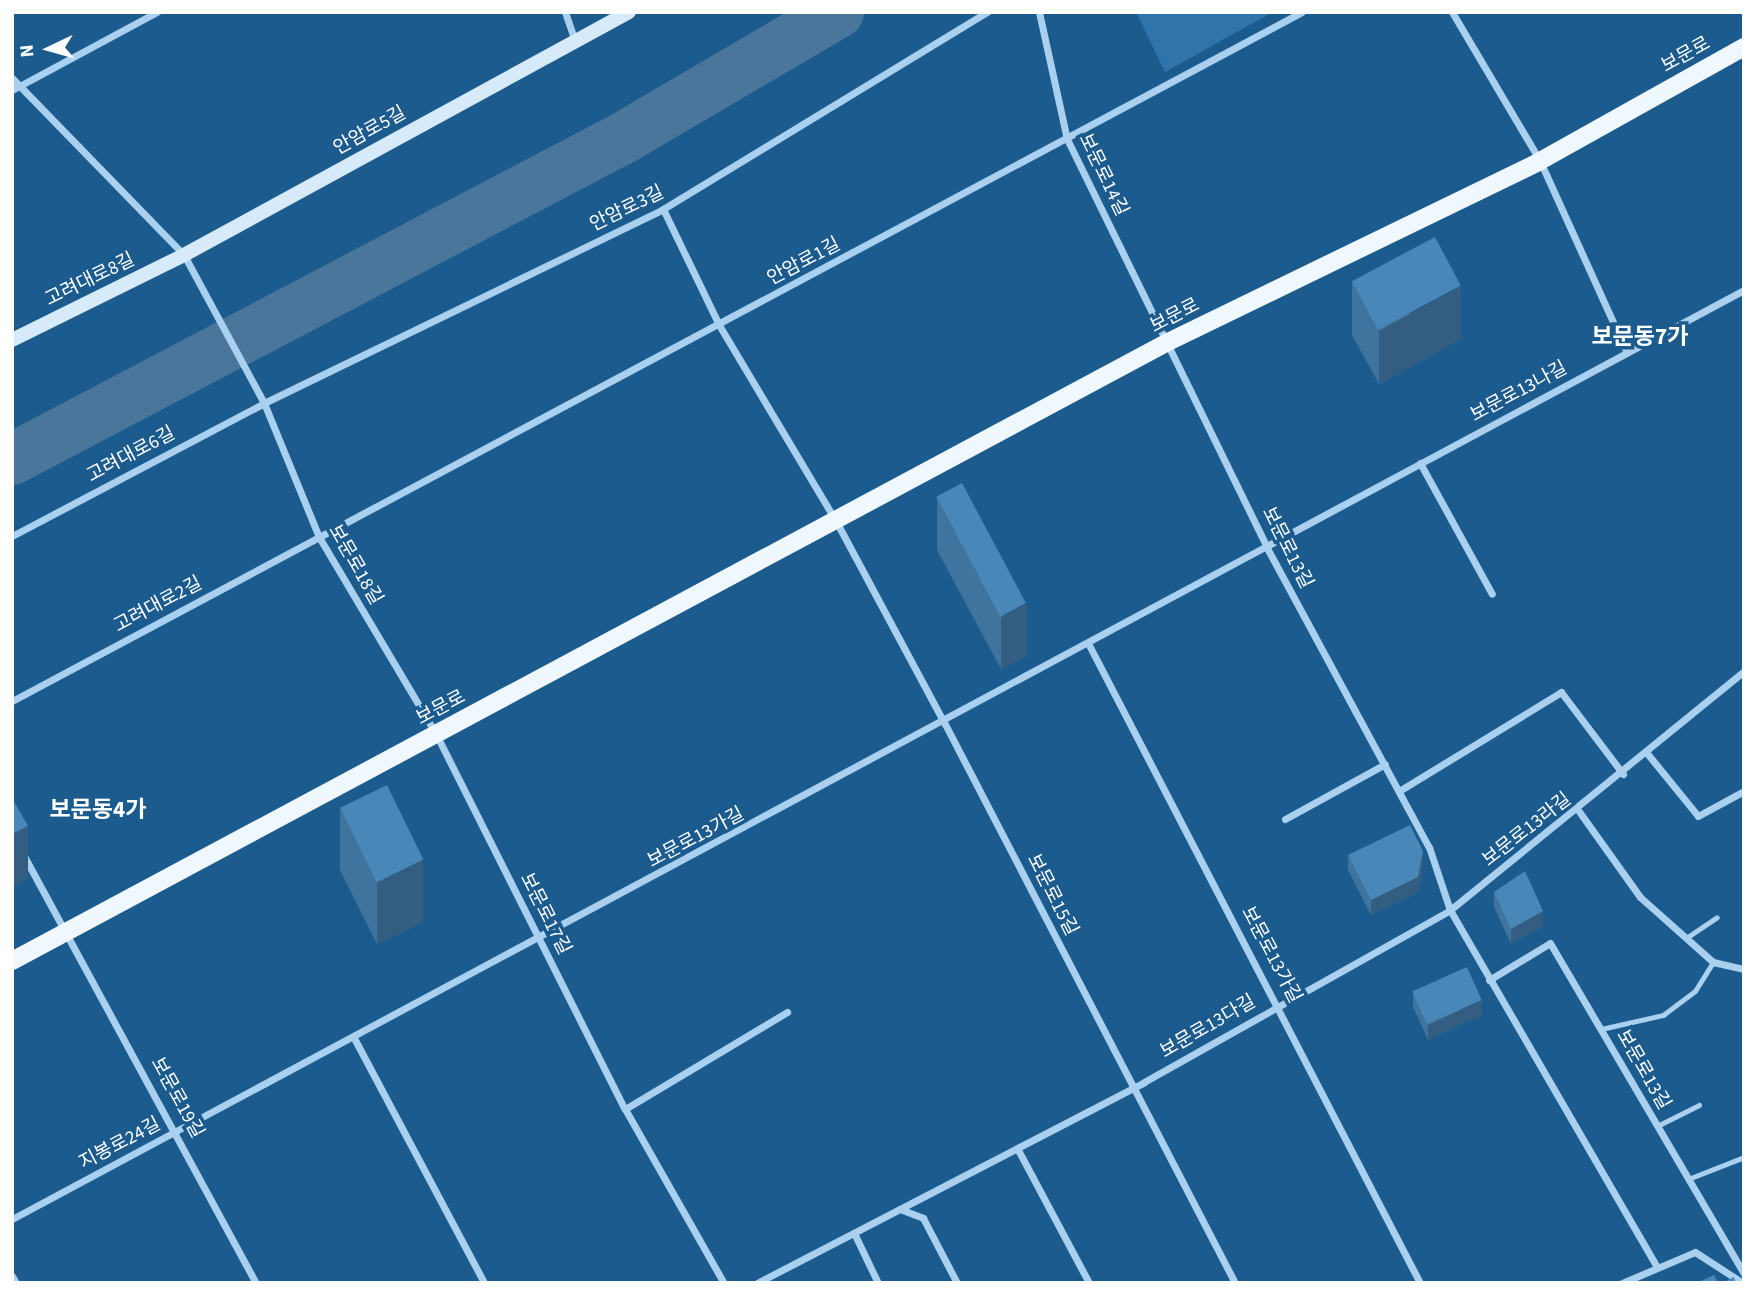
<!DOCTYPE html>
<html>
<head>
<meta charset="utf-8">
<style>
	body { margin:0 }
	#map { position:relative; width:1756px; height:1295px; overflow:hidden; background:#1c5b8e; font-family:"Source Sans 3","Noto Sans KR",sans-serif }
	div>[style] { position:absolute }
	.green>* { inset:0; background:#2f75ac }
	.river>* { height:52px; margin:-26px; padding:0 26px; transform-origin:26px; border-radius:26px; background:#4a769b }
	.service>* { height:5px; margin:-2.5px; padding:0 2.5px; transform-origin:2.5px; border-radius:2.5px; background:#a9d0ee }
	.minor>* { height:7px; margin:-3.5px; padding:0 3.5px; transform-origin:3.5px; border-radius:3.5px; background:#a9d0ee }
	.secondary>* { height:14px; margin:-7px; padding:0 7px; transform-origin:7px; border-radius:7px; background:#d6eafa }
	.primary>* { height:18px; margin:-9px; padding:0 9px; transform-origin:9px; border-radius:9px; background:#f0f8ff }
	.wall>* { inset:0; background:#3f749e }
	.shaded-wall>* { inset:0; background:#335e81 }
	.building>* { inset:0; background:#4987b8; transform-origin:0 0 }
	span { translate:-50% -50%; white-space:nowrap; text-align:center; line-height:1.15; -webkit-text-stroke:7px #1c5b8e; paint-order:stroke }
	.street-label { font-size:19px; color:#fff }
	.quarter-label { font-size:23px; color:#fff; font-weight:700 }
	.frame { position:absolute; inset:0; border:14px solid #fff; pointer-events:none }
	.north { position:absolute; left:14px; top:14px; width:70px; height:70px; -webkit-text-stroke:5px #1c5b8e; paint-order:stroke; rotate:265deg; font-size:19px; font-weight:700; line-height:28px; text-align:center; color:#fff }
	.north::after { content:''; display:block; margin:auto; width:24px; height:32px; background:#fff; clip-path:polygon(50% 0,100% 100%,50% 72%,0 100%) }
</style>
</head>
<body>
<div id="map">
	<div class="green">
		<i style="clip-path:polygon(1136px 12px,1273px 12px,1165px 72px)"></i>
	</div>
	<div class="river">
		<i style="left:12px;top:459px;width:692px;rotate:-27.71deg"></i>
		<i style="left:625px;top:137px;width:247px;rotate:-30.4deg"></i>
	</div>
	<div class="service">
		<i style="left:1686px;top:938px;width:37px;rotate:-34deg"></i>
		<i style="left:1601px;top:1029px;width:64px;rotate:-12.7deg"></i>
		<i style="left:1663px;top:1015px;width:40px;rotate:-37deg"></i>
		<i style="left:1695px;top:991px;width:34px;rotate:-58deg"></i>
		<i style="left:1657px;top:1126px;width:47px;rotate:-26.6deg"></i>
		<i style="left:1688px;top:1179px;width:60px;rotate:-21.4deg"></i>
	</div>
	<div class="minor">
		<i style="left:565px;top:12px;width:31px;rotate:71deg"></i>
		<i style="left:1039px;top:12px;width:130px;rotate:77.6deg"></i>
		<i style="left:1067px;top:139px;width:455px;rotate:63.9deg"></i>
		<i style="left:1267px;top:548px;width:340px;rotate:61.6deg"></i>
		<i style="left:1429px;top:847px;width:66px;rotate:71.6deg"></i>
		<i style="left:1450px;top:910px;width:411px;rotate:59.9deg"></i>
		<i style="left:1452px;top:12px;width:173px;rotate:59.4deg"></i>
		<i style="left:1540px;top:161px;width:209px;rotate:65.6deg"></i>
		<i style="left:12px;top:78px;width:247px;rotate:45.8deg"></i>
		<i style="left:184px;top:255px;width:168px;rotate:61.6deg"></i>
		<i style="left:264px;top:403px;width:145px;rotate:67.7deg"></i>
		<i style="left:319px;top:537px;width:229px;rotate:59.3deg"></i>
		<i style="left:436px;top:734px;width:420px;rotate:63.3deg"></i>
		<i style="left:625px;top:1109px;width:200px;rotate:60.4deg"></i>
		<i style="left:12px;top:90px;width:165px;rotate:-28.3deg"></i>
		<i style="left:663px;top:209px;width:129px;rotate:64.2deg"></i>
		<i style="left:719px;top:325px;width:230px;rotate:59.2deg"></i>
		<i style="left:837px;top:523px;width:228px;rotate:61.8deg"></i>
		<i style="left:945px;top:724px;width:630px;rotate:62.58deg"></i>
		<i style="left:1420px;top:463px;width:149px;rotate:61.2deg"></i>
		<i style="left:12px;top:536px;width:285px;rotate:-27.8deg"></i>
		<i style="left:264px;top:403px;width:444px;rotate:-25.9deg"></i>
		<i style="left:663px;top:209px;width:379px;rotate:-31.3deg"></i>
		<i style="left:1089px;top:645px;width:719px;rotate:62.58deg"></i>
		<i style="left:12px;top:701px;width:1462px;rotate:-28.11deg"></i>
		<i style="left:1646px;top:752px;width:82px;rotate:50.9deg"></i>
		<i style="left:1698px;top:816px;width:52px;rotate:-28.5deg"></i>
		<i style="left:1399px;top:791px;width:190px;rotate:-31.4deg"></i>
		<i style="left:1561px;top:692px;width:103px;rotate:52.9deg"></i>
		<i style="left:1578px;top:810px;width:107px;rotate:54.5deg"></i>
		<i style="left:1640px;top:897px;width:98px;rotate:41.7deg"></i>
		<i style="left:1713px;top:962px;width:32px;rotate:13deg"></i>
		<i style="left:1285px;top:819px;width:114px;rotate:-28.8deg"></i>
		<i style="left:24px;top:856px;width:486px;rotate:61.5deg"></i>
		<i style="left:1489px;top:980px;width:71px;rotate:-31.2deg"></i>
		<i style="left:1550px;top:943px;width:384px;rotate:59.6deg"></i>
		<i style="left:354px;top:1038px;width:277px;rotate:62deg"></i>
		<i style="left:625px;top:1109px;width:189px;rotate:-30.9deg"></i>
		<i style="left:1017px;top:1148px;width:153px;rotate:61.9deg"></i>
		<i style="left:900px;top:1209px;width:25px;rotate:21deg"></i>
		<i style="left:923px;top:1218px;width:73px;rotate:62.4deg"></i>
		<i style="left:12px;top:1219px;width:1965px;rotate:-28.21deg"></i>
		<i style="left:854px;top:1233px;width:55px;rotate:64.4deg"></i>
		<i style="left:12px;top:1276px;width:8px;rotate:60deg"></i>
		<i style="left:757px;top:1283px;width:436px;rotate:-27.4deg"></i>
		<i style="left:1144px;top:1082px;width:351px;rotate:-29.3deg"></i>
		<i style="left:1450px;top:910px;width:379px;rotate:-39.1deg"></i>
		<i style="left:1622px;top:1283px;width:79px;rotate:-23deg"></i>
		<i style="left:1695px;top:1252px;width:57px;rotate:32.9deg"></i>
	</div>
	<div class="secondary">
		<i style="left:12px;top:340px;width:192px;rotate:-26.3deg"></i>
		<i style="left:184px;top:255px;width:507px;rotate:-28.64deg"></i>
	</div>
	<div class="primary">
		<i style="left:12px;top:961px;width:1311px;rotate:-28.17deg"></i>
		<i style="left:1168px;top:342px;width:414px;rotate:-25.9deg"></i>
		<i style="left:1540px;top:161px;width:234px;rotate:-29.2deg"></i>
	</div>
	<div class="wall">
		<i style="clip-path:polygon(1352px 282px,1461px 339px,1379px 384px,1352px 335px)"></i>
		<i style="clip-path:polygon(937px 497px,1027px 656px,1001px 669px,937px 550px)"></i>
		<i style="clip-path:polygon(340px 808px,423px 922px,377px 944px,340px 870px)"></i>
		<i style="clip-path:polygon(1348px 855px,1423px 866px,1418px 892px,1371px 915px,1348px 870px)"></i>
		<i style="clip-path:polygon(1494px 892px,1543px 926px,1511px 944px,1494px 907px)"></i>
		<i style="clip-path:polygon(1413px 992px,1482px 1015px,1428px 1040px,1413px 1007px)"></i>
	</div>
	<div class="shaded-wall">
		<i style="clip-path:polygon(1461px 286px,1461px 339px,1379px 384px,1379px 331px)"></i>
		<i style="clip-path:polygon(1027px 603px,1027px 656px,1001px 669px,1001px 617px)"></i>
		<i style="clip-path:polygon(28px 826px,28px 879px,12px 887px,12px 834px)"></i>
		<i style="clip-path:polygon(1423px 851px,1423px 866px,1418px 892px,1371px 915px,1371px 900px)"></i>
		<i style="clip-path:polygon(423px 860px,423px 922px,377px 944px,377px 882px)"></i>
		<i style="clip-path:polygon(1543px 911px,1543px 926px,1511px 944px,1511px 929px)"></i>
		<i style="clip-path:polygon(1482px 1000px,1482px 1015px,1428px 1040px,1428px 1025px)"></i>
	</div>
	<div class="building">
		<i style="left:1435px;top:237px;width:55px;height:94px;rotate:62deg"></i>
		<i style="left:962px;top:483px;width:136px;height:29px;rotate:62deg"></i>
		<i style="left:387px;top:785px;width:83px;height:52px;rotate:64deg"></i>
		<i style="clip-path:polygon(12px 798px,28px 826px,12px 834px)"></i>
		<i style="clip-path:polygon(1410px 825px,1423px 851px,1418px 877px,1371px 900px,1348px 855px)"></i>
		<i style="clip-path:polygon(1525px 871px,1543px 911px,1511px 929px,1494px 892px)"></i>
		<i style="left:1467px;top:967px;width:36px;height:60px;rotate:66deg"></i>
		<i style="clip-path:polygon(1714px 1275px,1718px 1283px,1697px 1283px)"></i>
		<i style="clip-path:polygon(1734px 1277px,1736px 1283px,1722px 1283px)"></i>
	</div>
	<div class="street-label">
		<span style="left:1686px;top:55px;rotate:-29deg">보문로</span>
		<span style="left:370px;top:131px;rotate:-29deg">안암로5길</span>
		<span style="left:1103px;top:175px;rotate:64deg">보문로14길</span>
		<span style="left:627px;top:209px;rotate:-26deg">안암로3길</span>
		<span style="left:804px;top:262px;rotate:-28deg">안암로1길</span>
		<span style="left:90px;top:280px;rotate:-26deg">고려대로8길</span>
		<span style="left:1175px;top:316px;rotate:-27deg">보문로</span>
		<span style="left:1519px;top:392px;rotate:-28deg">보문로13나길</span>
		<span style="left:131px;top:455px;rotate:-28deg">고려대로6길</span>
		<span style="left:1287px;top:548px;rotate:63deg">보문로13길</span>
		<span style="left:355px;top:565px;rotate:60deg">보문로18길</span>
		<span style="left:158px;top:605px;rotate:-28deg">고려대로2길</span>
		<span style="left:441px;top:708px;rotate:-28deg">보문로</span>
		<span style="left:1527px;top:830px;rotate:-38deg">보문로13라길</span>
		<span style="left:696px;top:838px;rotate:-28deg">보문로13가길</span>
		<span style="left:1052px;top:895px;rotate:63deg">보문로15길</span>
		<span style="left:545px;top:914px;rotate:63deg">보문로17길</span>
		<span style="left:1271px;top:955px;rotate:62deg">보문로13가길</span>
		<span style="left:1208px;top:1027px;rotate:-30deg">보문로13다길</span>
		<span style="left:1643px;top:1070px;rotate:60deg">보문로13길</span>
		<span style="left:177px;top:1098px;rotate:61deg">보문로19길</span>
		<span style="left:120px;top:1144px;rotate:-28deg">지봉로24길</span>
	</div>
	<div class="quarter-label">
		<span style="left:1640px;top:337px">보문동7가</span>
		<span style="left:98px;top:810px">보문동4가</span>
	</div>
	<div class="frame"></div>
	<div class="north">N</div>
</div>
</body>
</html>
